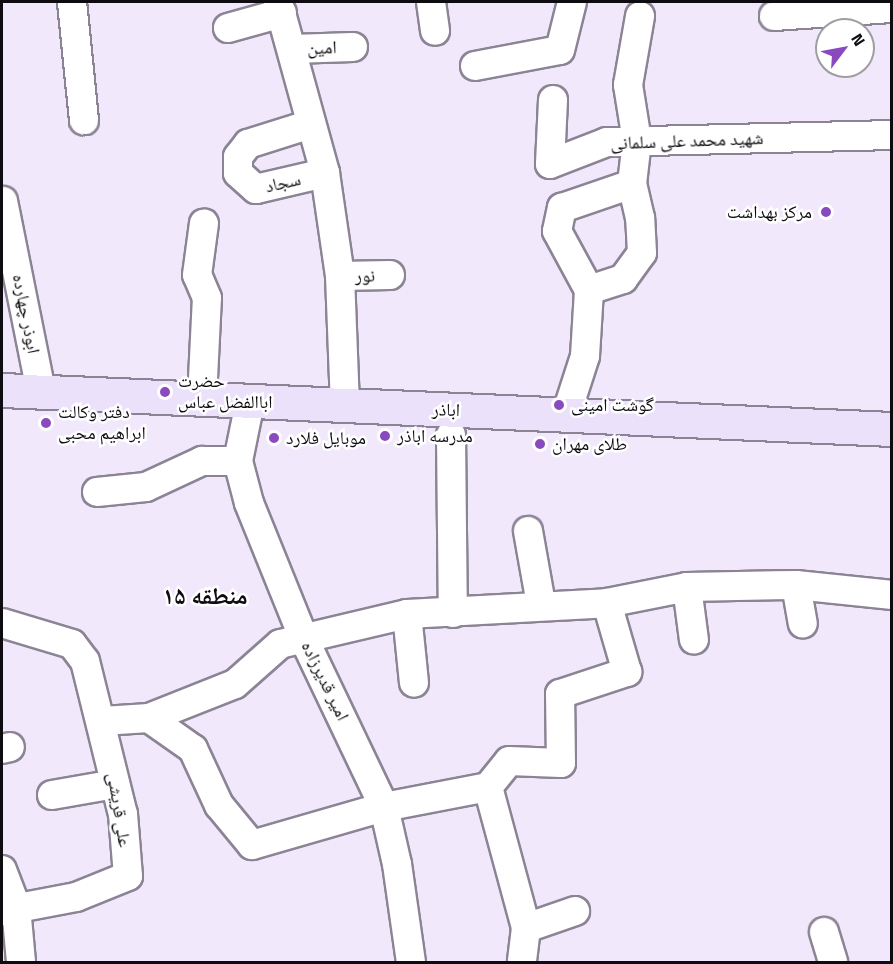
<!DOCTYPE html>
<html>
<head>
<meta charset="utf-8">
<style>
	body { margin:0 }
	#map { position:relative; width:893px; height:964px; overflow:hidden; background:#f1e8fc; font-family:"Titillium Web","Noto Naskh Arabic",sans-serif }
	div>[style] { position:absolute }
	.roads { filter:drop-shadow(2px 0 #8c8495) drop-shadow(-2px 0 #8c8495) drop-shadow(0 2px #8c8495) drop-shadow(0 -2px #8c8495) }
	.minor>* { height:28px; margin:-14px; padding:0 14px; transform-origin:14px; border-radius:14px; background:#fff }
	.major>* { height:33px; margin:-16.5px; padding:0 16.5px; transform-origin:16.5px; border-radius:16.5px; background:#ece1fa }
	.dots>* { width:16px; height:16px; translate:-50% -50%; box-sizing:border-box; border:3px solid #fff; border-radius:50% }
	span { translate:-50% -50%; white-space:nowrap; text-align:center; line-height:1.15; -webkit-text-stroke:5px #fff; paint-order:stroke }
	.street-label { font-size:18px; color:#0e0b11 }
	.poi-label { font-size:18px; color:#0e0b11 }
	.right { translate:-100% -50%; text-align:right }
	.left { translate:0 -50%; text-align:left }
	.district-label { font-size:24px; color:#0e0b11; font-weight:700 }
	.frame { position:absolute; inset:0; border:3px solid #0e0b11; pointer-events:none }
	.north { position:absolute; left:815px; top:18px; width:60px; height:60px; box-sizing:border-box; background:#fff; border:2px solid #9f9da0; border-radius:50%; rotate:58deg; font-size:16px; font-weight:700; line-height:24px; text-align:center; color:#0e0b11 }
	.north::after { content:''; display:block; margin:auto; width:21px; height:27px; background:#894ac0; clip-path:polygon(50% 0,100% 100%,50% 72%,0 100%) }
</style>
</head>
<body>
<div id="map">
	<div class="roads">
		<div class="minor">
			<i style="left:72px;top:2px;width:119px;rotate:84.2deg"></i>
			<i style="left:278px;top:2px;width:177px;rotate:74.6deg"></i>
			<i style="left:325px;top:173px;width:104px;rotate:81.7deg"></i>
			<i style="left:340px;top:276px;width:130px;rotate:87.8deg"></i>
			<i style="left:431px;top:2px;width:29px;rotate:82deg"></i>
			<i style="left:774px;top:16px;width:118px;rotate:-3.9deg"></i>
			<i style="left:228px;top:28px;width:56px;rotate:-15.5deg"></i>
			<i style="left:292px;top:49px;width:61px;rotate:-1.9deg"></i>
			<i style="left:475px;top:66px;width:86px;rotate:-10.7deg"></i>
			<i style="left:560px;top:50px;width:49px;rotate:-76deg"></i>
			<i style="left:553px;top:100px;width:64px;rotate:92.7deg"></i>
			<i style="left:550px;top:164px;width:61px;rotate:-21.1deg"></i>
			<i style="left:607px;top:142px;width:285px;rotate:-1.4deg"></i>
			<i style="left:311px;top:124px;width:66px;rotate:162.4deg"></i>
			<i style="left:248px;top:144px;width:16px;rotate:128deg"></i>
			<i style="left:238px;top:157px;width:16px;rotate:90deg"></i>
			<i style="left:238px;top:173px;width:24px;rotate:42deg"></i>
			<i style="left:256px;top:189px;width:71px;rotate:-13.1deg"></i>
			<i style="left:3px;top:201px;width:195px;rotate:78.7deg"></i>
			<i style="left:340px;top:276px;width:50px;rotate:-1.1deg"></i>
			<i style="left:589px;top:290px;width:67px;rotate:-118.5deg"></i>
			<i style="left:557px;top:231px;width:24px;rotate:-78deg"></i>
			<i style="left:562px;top:208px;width:74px;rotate:-18.9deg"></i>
			<i style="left:202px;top:399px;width:101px;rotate:-87.2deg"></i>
			<i style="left:207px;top:298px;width:25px;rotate:-113deg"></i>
			<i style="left:197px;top:275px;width:52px;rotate:-82.3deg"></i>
			<i style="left:250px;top:402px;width:60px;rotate:101.5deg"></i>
			<i style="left:238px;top:461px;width:43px;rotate:75.3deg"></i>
			<i style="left:249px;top:503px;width:147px;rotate:68deg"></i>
			<i style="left:304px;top:639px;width:186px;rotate:64.5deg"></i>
			<i style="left:384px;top:807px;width:58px;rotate:77.2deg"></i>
			<i style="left:397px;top:864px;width:99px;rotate:81.9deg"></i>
			<i style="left:566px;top:415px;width:62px;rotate:-72.1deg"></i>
			<i style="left:585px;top:356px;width:66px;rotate:-86.5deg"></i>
			<i style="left:589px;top:290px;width:36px;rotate:-18deg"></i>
			<i style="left:623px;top:279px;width:32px;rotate:-54deg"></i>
			<i style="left:642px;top:253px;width:35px;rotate:-93deg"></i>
			<i style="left:640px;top:218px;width:35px;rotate:-103deg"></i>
			<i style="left:632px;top:184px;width:43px;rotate:-83.4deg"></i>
			<i style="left:637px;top:141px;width:57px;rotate:-99.1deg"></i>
			<i style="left:628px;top:85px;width:70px;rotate:-80.1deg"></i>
			<i style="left:451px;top:435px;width:178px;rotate:89.4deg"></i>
			<i style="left:97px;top:492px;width:49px;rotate:-5.8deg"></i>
			<i style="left:146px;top:487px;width:62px;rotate:-24.9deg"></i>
			<i style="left:202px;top:461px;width:36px"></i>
			<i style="left:528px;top:531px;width:74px;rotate:79.9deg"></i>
			<i style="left:796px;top:585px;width:39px;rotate:80deg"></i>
			<i style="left:687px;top:587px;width:53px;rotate:82.5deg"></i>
			<i style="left:407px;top:614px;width:69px;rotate:84.2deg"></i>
			<i style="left:2px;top:623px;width:73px;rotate:16.7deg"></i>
			<i style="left:72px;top:644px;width:21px;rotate:53deg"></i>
			<i style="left:85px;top:661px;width:158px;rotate:76.1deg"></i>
			<i style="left:123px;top:814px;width:62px;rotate:85.4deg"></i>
			<i style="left:128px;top:876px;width:56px;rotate:158deg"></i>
			<i style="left:76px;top:897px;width:75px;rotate:169.3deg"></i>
			<i style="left:149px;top:718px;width:92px;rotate:-21.6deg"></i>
			<i style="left:235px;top:684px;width:60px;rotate:-41.6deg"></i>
			<i style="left:280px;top:644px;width:130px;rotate:-13.3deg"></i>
			<i style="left:407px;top:614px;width:200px;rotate:-3.1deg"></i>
			<i style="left:607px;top:603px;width:82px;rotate:-11.3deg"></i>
			<i style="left:687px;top:587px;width:109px;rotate:-1.1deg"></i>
			<i style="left:796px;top:585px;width:97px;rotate:5.9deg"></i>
			<i style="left:102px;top:721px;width:47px;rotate:-3.7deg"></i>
			<i style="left:149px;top:718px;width:54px;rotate:35.2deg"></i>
			<i style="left:193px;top:749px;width:62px;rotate:65.1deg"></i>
			<i style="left:219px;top:805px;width:52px;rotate:50.5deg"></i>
			<i style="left:252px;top:845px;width:137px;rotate:-16.1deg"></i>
			<i style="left:384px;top:807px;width:106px;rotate:-10.9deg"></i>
			<i style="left:488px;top:787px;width:146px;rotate:74.9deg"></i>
			<i style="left:526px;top:928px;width:34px;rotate:97deg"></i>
			<i style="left:2px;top:749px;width:8px;rotate:-14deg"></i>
			<i style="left:488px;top:787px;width:33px;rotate:-51deg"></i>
			<i style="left:509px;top:761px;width:52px;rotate:2.2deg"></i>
			<i style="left:561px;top:763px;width:69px;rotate:-90.8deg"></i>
			<i style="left:560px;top:694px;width:71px;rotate:-18.2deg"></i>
			<i style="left:627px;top:672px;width:72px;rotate:-106.2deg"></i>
			<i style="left:52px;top:795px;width:64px;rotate:-9.9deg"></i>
			<i style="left:2px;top:870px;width:40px;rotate:69deg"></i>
			<i style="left:16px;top:907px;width:55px;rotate:84.8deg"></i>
			<i style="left:526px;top:928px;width:52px;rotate:-19.1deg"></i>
			<i style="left:824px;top:932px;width:31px;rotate:73deg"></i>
		</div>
		<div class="major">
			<i style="left:2px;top:390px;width:891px;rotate:2.51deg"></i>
		</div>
	</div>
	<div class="dots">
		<i style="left:826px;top:212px;background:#894ac0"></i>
		<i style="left:165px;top:392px;background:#894ac0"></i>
		<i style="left:559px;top:405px;background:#894ac0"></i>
		<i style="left:46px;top:423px;background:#894ac0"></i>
		<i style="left:385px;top:436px;background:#894ac0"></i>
		<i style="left:274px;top:438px;background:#894ac0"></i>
		<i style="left:540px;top:444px;background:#894ac0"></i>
	</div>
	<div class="street-label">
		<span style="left:322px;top:48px;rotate:-2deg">امین</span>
		<span style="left:687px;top:141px;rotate:-2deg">شهید محمد علی سلمانی</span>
		<span style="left:283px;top:183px;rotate:-13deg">سجاد</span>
		<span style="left:365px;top:276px;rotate:-2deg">نور</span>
		<span style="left:26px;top:314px;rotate:79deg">ابوذر چهارده</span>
		<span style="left:446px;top:410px;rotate:2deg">اباذر</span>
		<span style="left:325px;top:681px;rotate:64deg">امیر قدیرزاده</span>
		<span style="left:119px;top:810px;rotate:81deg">علی قریشی</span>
	</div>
	<div class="poi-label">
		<span class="right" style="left:812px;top:212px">مرکز بهداشت</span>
		<span class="left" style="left:178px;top:392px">حضرت<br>اباالفضل عباس</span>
		<span class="left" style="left:571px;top:405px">گوشت امینی</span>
		<span class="left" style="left:58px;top:423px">دفتر وکالت<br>ابراهیم محبی</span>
		<span class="left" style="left:397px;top:436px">مدرسه اباذر</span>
		<span class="left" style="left:286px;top:438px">موبایل فلارد</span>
		<span class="left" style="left:552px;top:444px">طلای مهران</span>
	</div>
	<div class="district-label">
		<span style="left:205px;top:596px">منطقه ۱۵</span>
	</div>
	<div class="frame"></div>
	<div class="north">N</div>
</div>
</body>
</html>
